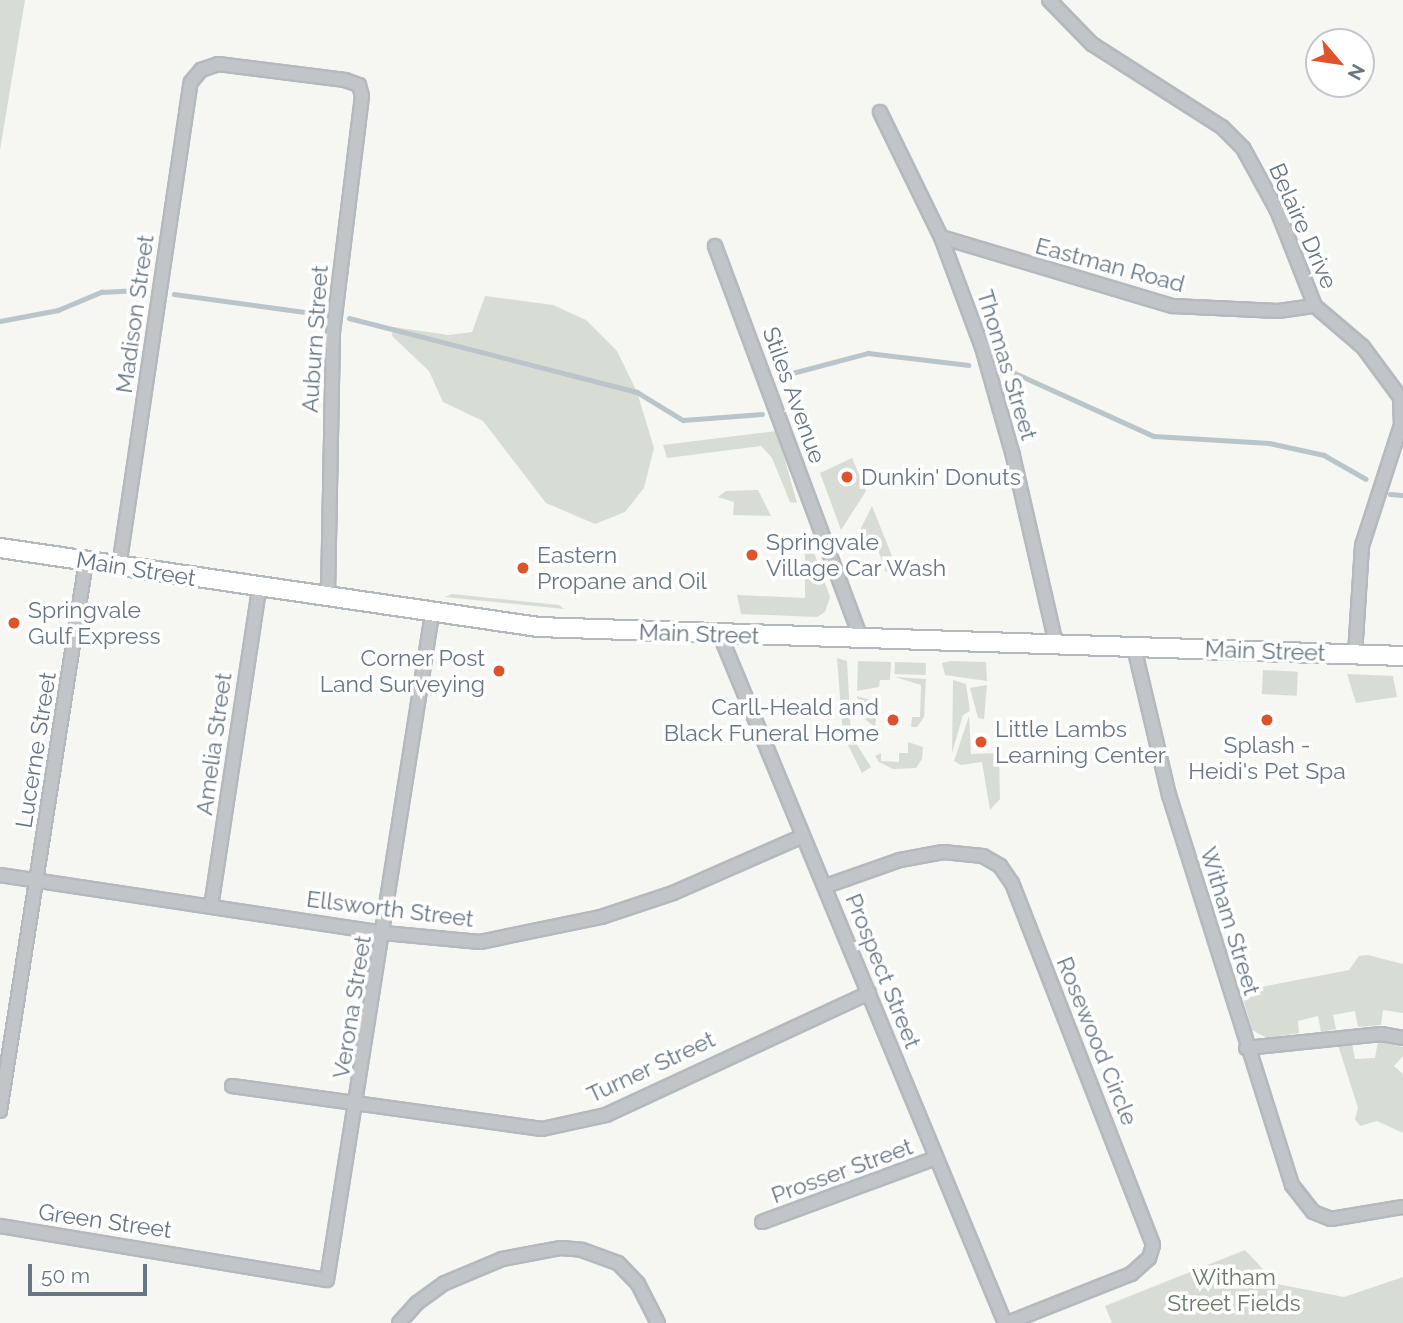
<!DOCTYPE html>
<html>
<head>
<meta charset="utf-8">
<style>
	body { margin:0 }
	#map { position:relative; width:1403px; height:1323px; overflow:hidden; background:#f6f6f3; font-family:Raleway,sans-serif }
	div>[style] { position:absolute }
	.green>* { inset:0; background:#d7ddd4; transform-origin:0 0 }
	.stream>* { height:4.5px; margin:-2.25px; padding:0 2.25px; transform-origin:2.25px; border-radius:2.25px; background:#b9c5c9 }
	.roads { filter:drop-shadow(2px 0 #b4b9bd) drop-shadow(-2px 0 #b4b9bd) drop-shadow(0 2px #b4b9bd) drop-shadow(0 -2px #b4b9bd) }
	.street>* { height:12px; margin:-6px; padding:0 6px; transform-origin:6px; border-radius:6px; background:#c1c5c8 }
	.secondary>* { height:18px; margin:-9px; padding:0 9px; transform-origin:9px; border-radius:9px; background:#fff }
	.dots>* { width:19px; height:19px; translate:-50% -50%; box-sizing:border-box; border:4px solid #fff; border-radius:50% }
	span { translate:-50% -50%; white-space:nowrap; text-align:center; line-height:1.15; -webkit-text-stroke:7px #fff; paint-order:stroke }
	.street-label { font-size:23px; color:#667683 }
	.poi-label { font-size:23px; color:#667683 }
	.left { translate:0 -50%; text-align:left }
	.right { translate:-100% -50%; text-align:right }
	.park-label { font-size:23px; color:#697a65 }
	.north { position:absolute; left:1305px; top:28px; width:70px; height:70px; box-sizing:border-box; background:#fff; border:2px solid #c2c8cd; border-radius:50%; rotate:119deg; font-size:19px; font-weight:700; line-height:28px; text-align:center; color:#667683 }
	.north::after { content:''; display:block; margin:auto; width:24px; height:32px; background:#de532b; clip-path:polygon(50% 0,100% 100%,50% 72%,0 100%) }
	.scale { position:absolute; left:28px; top:1264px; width:119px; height:32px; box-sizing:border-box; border:4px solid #667683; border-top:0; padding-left:9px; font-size:21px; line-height:24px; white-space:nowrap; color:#667683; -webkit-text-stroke:5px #fff; paint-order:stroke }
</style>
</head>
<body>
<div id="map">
	<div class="green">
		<i style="clip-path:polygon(0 0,25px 0,0 150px)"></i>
		<i style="clip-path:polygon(485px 296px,553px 305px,586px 320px,617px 351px,637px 392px,654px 448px,644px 488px,625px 512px,595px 524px,546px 503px,483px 421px,443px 402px,429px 371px,392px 336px,393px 327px,449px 335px,472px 332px)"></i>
		<i style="clip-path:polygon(777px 431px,797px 503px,790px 502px,772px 458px,761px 446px,667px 458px,663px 445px)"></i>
		<i style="clip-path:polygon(852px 458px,866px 491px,841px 530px,820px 473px)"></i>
		<i style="clip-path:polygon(758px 490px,771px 516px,733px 515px,734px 502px,718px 497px,726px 491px)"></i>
		<i style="clip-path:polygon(872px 506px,896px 566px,894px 573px,885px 571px,877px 546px,860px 530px)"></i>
		<i style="clip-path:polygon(800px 537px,810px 541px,830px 597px,825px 612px,817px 617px,741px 614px,737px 595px,805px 598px,805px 553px,794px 552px,791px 547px)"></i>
		<i style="clip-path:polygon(452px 594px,559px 605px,564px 609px,445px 597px)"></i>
		<i style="clip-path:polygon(837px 658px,847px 661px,851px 735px,871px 767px,862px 773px,843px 735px)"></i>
		<i style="clip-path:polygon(858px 661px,891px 662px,890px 680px,880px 680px,879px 687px,857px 691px)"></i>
		<i style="clip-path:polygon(951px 661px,986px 662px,987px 681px,945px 675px,942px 663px)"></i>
		<i style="left:895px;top:662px;width:31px;height:12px;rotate:2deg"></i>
		<i style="left:1263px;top:670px;width:35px;height:24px;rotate:3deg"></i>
		<i style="clip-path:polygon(1347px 674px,1393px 676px,1397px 697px,1356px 703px)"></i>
		<i style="clip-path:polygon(895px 677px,926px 679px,924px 717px,917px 727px,911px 727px,912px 717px,920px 717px,921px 685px)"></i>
		<i style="clip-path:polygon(953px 680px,966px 684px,970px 711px,963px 715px,952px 753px)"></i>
		<i style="clip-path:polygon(987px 685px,984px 719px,978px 718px,970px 688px)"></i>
		<i style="clip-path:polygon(857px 696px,878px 702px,875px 727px,862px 717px)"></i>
		<i style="clip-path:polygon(969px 716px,971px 754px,999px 753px,1000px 799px,990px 810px,982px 762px,961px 765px,954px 761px)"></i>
		<i style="clip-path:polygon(908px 742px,923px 747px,922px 759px,916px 768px,893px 769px,879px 762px,875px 756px,881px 753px,881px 761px,899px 762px,899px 753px,908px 753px)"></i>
		<i style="clip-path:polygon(1368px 955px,1403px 964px,1403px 1013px,1383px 1010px,1381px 1025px,1358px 1027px,1355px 1011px,1333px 1015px,1336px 1029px,1321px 1032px,1318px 1016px,1298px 1021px,1299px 1033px,1267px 1038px,1252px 1030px,1241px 991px,1349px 970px,1359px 956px)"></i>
		<i style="clip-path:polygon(1378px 1041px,1403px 1047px,1403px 1056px,1394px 1066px,1403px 1074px,1403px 1133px,1377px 1121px,1360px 1126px,1355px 1119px,1358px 1108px,1338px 1045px,1352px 1044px,1355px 1059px,1375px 1058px)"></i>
		<i style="clip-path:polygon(1245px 1250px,1277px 1284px,1344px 1297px,1403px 1277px,1403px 1323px,1112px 1323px,1105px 1306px)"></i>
	</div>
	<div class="stream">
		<i style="left:174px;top:294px;width:139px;rotate:7.8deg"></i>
		<i style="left:349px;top:318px;width:297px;rotate:14.4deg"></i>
		<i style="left:637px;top:392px;width:54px;rotate:31.3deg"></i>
		<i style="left:683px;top:420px;width:79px;rotate:-4.3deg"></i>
		<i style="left:0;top:321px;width:59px;rotate:-10.7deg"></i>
		<i style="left:58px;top:310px;width:47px;rotate:-22.7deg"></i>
		<i style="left:101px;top:292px;width:33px;rotate:-3deg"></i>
		<i style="left:1006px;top:369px;width:162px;rotate:24.4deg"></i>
		<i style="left:1154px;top:436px;width:115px;rotate:3.5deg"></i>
		<i style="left:1269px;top:443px;width:56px;rotate:12.3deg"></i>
		<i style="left:1324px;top:455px;width:48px;rotate:29.7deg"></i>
		<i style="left:781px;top:376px;width:90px;rotate:-14.8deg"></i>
		<i style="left:868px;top:353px;width:101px;rotate:6.8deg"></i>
		<i style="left:1390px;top:494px;width:13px;rotate:4deg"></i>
	</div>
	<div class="roads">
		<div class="street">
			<i style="left:1049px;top:0;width:62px;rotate:45.7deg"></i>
			<i style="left:1092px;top:44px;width:154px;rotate:32.6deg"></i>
			<i style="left:1222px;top:127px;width:30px;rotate:45deg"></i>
			<i style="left:1243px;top:148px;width:71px;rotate:61.3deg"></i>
			<i style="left:1277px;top:210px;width:103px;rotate:68.4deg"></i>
			<i style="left:1315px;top:306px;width:63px;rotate:40.5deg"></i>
			<i style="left:1363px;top:347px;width:62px;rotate:53.5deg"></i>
			<i style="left:1400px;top:397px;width:28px;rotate:88deg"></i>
			<i style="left:1401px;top:425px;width:127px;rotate:107.9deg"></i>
			<i style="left:1362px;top:546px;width:108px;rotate:93.7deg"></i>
			<i style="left:880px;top:112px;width:139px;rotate:64deg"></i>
			<i style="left:941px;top:237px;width:117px;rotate:69.6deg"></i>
			<i style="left:982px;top:347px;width:113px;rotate:74.1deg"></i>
			<i style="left:1013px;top:456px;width:192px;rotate:77.1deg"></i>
			<i style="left:941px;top:237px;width:242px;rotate:16.6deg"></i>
			<i style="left:1173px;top:306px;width:105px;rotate:2.7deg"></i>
			<i style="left:1278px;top:311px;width:37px;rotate:-8deg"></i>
			<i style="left:715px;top:246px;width:418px;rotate:69.6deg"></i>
			<i style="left:119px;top:567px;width:490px;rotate:-81.6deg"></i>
			<i style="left:191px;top:82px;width:16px;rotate:-50deg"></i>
			<i style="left:201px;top:70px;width:18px;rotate:-19deg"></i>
			<i style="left:218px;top:64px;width:128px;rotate:7.2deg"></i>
			<i style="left:345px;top:80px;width:15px;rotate:20deg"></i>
			<i style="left:359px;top:85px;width:11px;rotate:75deg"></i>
			<i style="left:362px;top:96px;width:239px;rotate:97deg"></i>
			<i style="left:333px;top:333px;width:266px;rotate:91.1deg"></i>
			<i style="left:720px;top:635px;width:745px;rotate:67.5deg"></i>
			<i style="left:1134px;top:647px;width:152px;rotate:76.7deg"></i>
			<i style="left:1169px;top:795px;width:409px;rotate:72.5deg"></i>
			<i style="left:1292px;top:1185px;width:34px;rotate:52deg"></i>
			<i style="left:1313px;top:1212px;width:19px;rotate:21deg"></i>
			<i style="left:1331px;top:1219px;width:73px;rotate:-9.5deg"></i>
			<i style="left:0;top:875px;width:388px;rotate:8.6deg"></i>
			<i style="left:384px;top:933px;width:96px;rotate:5.4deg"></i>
			<i style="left:480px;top:942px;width:124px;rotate:-11.7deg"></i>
			<i style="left:601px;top:917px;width:76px;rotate:-18.4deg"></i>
			<i style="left:673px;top:893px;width:142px;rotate:-23.7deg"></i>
			<i style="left:826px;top:886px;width:78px;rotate:-19.4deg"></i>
			<i style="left:900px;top:860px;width:44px;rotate:-10.5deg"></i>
			<i style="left:943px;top:852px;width:40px;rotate:5.7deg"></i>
			<i style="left:983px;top:856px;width:20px;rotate:30deg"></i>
			<i style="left:1000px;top:866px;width:21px;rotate:55deg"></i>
			<i style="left:1012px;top:883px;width:388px;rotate:68.7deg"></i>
			<i style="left:1153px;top:1245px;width:14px;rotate:107deg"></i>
			<i style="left:1149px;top:1258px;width:24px;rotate:138deg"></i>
			<i style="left:1131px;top:1274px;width:133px;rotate:158.4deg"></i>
			<i style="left:211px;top:907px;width:323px;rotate:-81.4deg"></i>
			<i style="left:1246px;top:1048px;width:136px;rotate:-5.9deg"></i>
			<i style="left:1381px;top:1034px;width:22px;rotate:10deg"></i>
			<i style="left:232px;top:1086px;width:313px;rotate:7.9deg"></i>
			<i style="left:542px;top:1129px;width:66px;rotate:-12.3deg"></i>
			<i style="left:606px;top:1115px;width:290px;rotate:-24.9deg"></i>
			<i style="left:0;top:1111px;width:556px;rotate:-81.1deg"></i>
			<i style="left:762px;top:1222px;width:185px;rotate:-20.2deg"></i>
			<i style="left:0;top:1226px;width:331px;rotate:9.4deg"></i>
			<i style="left:327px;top:1280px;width:674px;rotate:-81.04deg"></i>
			<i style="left:399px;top:1323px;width:27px;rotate:-48deg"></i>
			<i style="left:417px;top:1303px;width:34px;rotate:-36deg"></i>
			<i style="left:445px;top:1283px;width:62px;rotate:-22.8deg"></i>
			<i style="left:502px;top:1259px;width:60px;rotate:-10.6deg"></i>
			<i style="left:561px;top:1248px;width:21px;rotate:5deg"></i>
			<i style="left:582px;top:1250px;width:38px;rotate:20deg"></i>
			<i style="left:618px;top:1263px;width:29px;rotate:46deg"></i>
			<i style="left:638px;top:1284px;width:44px;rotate:62.9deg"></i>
		</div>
		<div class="secondary">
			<i style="left:0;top:548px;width:544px;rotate:8.35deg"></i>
			<i style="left:538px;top:627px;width:865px;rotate:1.92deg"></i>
		</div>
	</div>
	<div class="dots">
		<i style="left:847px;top:477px;background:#de532b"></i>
		<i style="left:752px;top:555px;background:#de532b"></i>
		<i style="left:523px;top:568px;background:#de532b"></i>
		<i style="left:14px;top:623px;background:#de532b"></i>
		<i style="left:499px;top:671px;background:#de532b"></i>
		<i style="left:893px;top:720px;background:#de532b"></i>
		<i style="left:1267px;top:720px;background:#de532b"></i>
		<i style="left:981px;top:742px;background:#de532b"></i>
	</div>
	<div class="street-label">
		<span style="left:1303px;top:226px;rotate:66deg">Belaire Drive</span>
		<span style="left:1110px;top:265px;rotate:15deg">Eastman Road</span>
		<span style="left:135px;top:314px;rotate:-82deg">Madison Street</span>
		<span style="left:315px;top:339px;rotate:-86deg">Auburn Street</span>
		<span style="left:1007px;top:365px;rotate:73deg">Thomas Street</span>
		<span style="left:794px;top:395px;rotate:70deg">Stiles Avenue</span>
		<span style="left:136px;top:569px;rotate:9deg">Main Street</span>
		<span style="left:699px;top:634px;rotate:2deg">Main Street</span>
		<span style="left:1265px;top:651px;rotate:2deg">Main Street</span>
		<span style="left:214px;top:744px;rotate:-82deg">Amelia Street</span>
		<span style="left:36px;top:750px;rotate:-81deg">Lucerne Street</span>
		<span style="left:390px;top:909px;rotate:7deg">Ellsworth Street</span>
		<span style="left:1230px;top:921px;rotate:73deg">Witham Street</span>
		<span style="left:883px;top:971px;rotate:68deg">Prospect Street</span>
		<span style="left:352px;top:1007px;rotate:-81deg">Verona Street</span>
		<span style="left:1097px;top:1041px;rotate:68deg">Rosewood Circle</span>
		<span style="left:651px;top:1067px;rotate:-25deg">Turner Street</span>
		<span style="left:842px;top:1171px;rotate:-20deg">Prosser Street</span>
		<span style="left:105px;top:1221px;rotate:8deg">Green Street</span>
	</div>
	<div class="poi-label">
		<span class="left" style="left:861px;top:477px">Dunkin' Donuts</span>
		<span class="left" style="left:766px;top:555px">Springvale<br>Village Car Wash</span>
		<span class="left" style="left:537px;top:568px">Eastern<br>Propane and Oil</span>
		<span class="left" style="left:28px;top:623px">Springvale<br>Gulf Express</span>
		<span class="right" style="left:485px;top:671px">Corner Post<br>Land Surveying</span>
		<span class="right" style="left:879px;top:720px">Carll-Heald and<br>Black Funeral Home</span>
		<span class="left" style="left:995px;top:742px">Little Lambs<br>Learning Center</span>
		<span style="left:1267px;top:758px">Splash -<br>Heidi's Pet Spa</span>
	</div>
	<div class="park-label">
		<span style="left:1234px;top:1290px">Witham<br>Street Fields</span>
	</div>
	<div class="north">N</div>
	<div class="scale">50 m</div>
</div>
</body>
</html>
